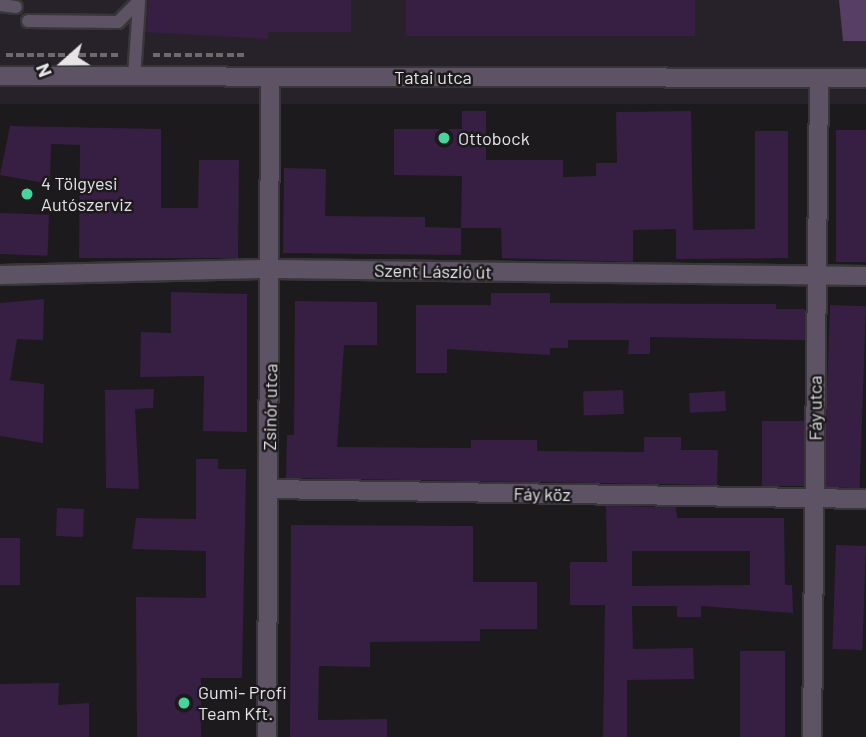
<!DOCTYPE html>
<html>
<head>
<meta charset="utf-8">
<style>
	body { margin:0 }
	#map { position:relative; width:866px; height:737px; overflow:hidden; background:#1c1a1d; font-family:Barlow,sans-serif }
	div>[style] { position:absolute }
	.built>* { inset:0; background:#27222a; transform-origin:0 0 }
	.forest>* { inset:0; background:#573e64 }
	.building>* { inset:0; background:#371f43; transform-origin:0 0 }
	.path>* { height:3.5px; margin-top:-1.75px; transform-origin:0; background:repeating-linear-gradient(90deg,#6c6a6d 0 7px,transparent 0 10.5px) }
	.roads { filter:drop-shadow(2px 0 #383639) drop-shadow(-2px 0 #383639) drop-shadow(0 2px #383639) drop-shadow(0 -2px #383639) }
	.lane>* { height:12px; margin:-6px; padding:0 6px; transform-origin:6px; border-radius:6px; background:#5e5364 }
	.street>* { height:18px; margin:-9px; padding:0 9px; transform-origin:9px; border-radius:9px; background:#5e5364 }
	.dots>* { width:19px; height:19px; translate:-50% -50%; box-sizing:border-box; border:4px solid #1c1a1d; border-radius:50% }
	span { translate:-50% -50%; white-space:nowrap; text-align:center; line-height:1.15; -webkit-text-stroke:5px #1c1a1d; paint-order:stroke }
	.street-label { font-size:18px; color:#e6e4e7 }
	.poi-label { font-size:18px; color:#e6e4e7 }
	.left { translate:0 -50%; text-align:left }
	.north { position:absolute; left:28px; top:28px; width:70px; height:70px; -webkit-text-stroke:5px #1c1a1d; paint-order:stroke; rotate:249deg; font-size:19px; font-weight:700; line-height:28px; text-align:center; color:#e6e4e7 }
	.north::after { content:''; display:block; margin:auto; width:24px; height:32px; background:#e6e4e7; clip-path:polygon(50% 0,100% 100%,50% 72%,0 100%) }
</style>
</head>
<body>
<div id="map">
	<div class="built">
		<i style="left:0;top:0;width:866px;height:104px"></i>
	</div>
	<div class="forest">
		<i style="clip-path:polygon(839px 0,866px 0,866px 41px,843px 41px)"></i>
	</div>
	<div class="building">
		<i style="clip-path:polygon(148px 0,351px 0,351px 32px,268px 32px,268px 39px,146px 32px)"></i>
		<i style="left:406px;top:0;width:289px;height:36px"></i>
		<i style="clip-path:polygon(462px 111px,486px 111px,486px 160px,563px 160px,563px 177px,596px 176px,596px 163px,617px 163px,616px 112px,691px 111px,693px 230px,755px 229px,755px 131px,788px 131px,788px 258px,676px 259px,676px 229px,633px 230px,633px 262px,502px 258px,501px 228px,461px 228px,462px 176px,394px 175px,394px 129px,462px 129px)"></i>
		<i style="clip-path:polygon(10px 126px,161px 129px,161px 208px,198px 208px,199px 160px,239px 160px,238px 258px,79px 258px,80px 145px,51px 144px,50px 184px,0 175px)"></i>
		<i style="left:866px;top:130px;width:132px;height:30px;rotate:90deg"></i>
		<i style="clip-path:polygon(284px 168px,326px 169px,325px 216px,425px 217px,425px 227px,461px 228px,461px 255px,283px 253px)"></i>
		<i style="left:0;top:213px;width:49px;height:41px;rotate:2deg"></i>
		<i style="clip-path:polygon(171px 292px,247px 294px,247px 432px,203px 431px,204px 376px,140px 377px,141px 332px,171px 333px)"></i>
		<i style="clip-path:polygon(491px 293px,550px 293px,550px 303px,776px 304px,776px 309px,805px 309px,805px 340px,650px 337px,650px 354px,628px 354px,629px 340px,568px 340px,568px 348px,550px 348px,550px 355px,447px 349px,447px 373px,416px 373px,416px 305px,491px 305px)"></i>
		<i style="clip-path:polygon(44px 299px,43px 340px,17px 339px,10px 380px,44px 384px,43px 443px,0 436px,0 303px)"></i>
		<i style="clip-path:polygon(295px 301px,377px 302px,377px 345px,344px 345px,337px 447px,471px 448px,471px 440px,537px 440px,537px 451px,644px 452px,644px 437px,681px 437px,681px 450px,718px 450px,717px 485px,286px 478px,287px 435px,294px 435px)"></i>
		<i style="left:830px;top:305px;width:36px;height:182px;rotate:2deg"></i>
		<i style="clip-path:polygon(154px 389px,153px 408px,135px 409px,139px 489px,106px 488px,105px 390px)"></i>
		<i style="left:623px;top:390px;width:24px;height:40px;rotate:88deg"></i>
		<i style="left:725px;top:391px;width:20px;height:36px;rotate:87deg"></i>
		<i style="left:762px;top:421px;width:42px;height:65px"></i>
		<i style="clip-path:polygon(196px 459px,218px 459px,218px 469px,246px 469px,242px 678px,201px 678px,201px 737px,137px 737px,136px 597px,206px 598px,206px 551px,132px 549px,136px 518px,196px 519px)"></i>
		<i style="clip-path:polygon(evenodd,606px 506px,676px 507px,677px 518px,784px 518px,785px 585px,792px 585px,793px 613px,701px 606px,701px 617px,677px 617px,677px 606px,632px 606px,633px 649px,693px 648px,694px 679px,627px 680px,627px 737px,603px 737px,605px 605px,570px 605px,570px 562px,607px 562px,606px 506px,632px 551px,750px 551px,750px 585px,632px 586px,632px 551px)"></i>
		<i style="left:57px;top:508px;width:27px;height:28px;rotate:2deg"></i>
		<i style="clip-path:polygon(291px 525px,473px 526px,473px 582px,537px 582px,537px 629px,480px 629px,480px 641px,370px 642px,370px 667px,319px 666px,318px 720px,387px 719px,387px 737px,290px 737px)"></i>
		<i style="left:0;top:538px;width:20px;height:47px"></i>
		<i style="left:836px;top:545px;width:30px;height:104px;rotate:2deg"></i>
		<i style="left:740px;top:651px;width:45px;height:86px"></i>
		<i style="clip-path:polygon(59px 683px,58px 705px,89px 703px,89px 737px,0 737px,0 684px)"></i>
	</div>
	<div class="path">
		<i style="left:6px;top:55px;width:114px"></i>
		<i style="left:153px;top:55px;width:93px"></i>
	</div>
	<div class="roads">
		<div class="lane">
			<i style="left:0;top:5px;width:16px;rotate:7deg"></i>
			<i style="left:28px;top:21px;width:90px;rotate:0.6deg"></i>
			<i style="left:118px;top:22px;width:30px;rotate:-45deg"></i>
			<i style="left:134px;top:77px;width:73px;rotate:-86.1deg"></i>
		</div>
		<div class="street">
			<i style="left:0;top:76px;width:866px;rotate:0.13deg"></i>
			<i style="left:0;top:275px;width:272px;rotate:-1.3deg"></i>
			<i style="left:272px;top:269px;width:594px;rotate:0.68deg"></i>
			<i style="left:269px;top:489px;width:597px;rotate:0.96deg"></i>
			<i style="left:267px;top:737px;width:660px;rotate:-89.74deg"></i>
			<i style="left:812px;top:737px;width:659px;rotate:-89.39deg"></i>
		</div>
	</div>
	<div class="dots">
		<i style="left:444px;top:138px;background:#48d49d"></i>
		<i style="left:27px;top:194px;background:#48d49d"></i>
		<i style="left:184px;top:703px;background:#48d49d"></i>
	</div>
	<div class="street-label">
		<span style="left:433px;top:77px">Tatai utca</span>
		<span style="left:433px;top:271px;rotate:1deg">Szent László út</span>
		<span style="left:270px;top:407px;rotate:-89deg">Zsinór utca</span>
		<span style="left:815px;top:408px;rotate:-90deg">Fáy utca</span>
		<span style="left:542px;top:494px;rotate:1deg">Fáy köz</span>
	</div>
	<div class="poi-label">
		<span class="left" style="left:458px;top:138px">Ottobock</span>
		<span class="left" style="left:41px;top:194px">4 Tölgyesi<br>Autószerviz</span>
		<span class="left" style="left:198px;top:703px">Gumi- Profi<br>Team Kft.</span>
	</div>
	<div class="north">N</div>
</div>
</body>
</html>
